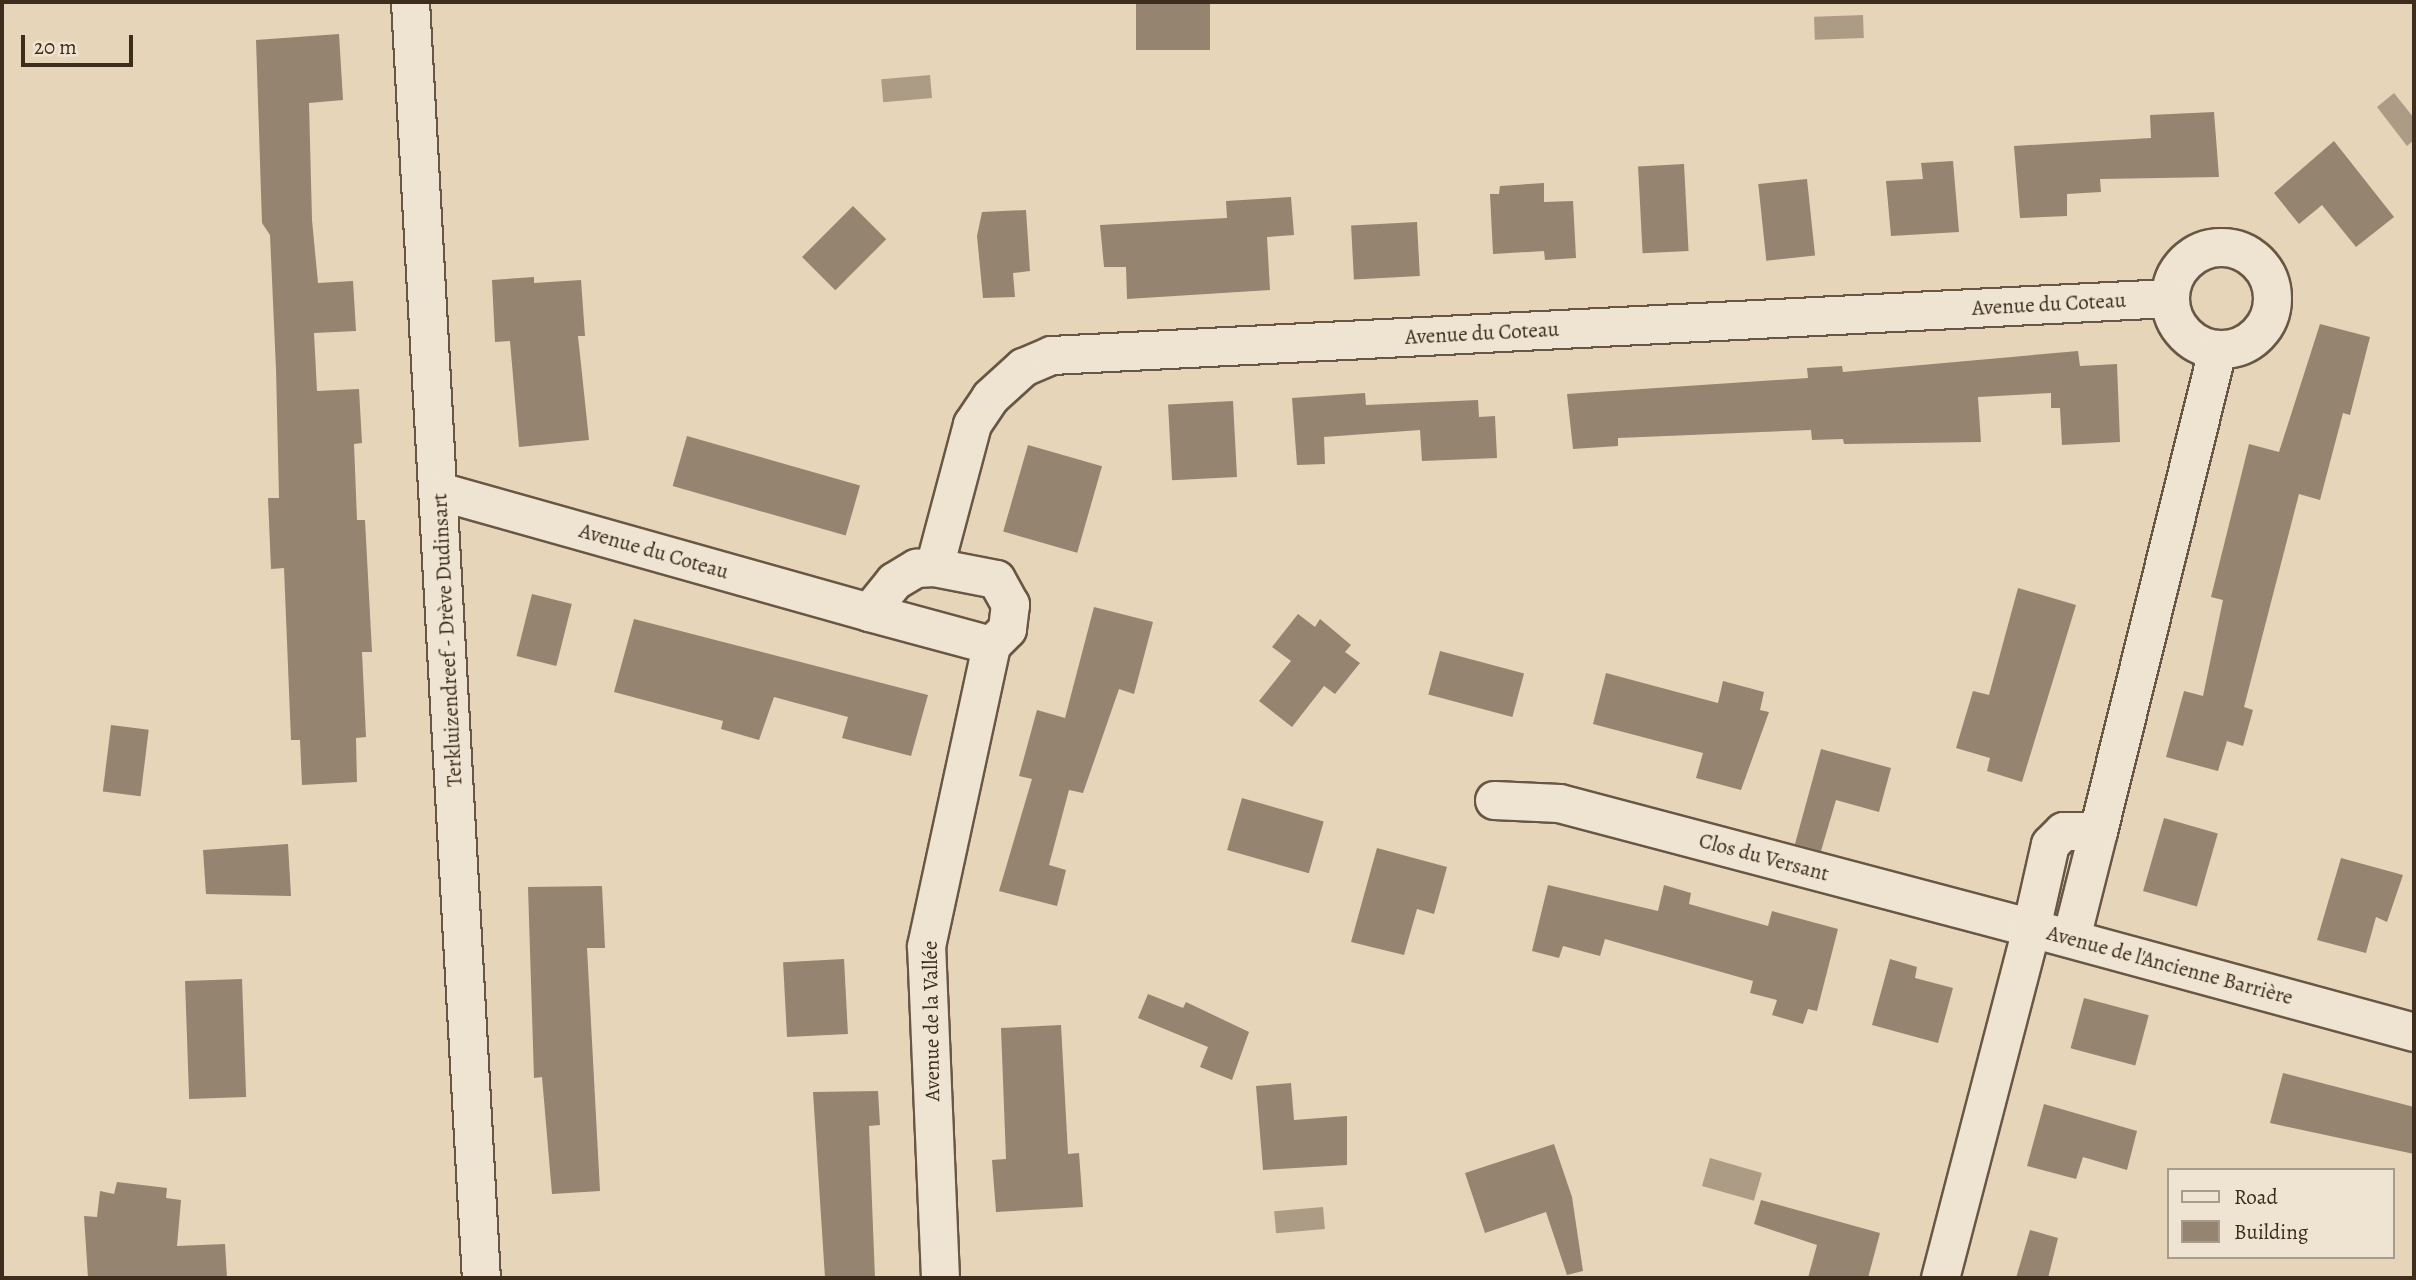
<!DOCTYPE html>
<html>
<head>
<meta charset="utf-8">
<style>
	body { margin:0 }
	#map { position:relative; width:2416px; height:1280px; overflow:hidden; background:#e7d5ba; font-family:Alegreya,serif }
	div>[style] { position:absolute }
	.water>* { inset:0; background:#ad9c85; transform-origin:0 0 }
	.building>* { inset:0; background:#95846f; transform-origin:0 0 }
	.roads { filter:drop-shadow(2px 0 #685744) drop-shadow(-2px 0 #685744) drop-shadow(0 2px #685744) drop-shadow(0 -2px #685744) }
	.street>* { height:37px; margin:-18.5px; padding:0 18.5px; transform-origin:18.5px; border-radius:18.5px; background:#efe4d2 }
	.street>.ring { margin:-18.5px; padding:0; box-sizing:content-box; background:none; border:37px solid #efe4d2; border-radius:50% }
	span { translate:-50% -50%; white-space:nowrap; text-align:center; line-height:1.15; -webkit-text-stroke:5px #efe4d2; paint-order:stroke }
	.street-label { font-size:21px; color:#3d2d1d }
	.frame { position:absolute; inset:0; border:4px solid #3d2d1d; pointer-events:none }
	.legend { position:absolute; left:2167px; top:1168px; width:228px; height:91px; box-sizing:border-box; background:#efe4d2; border:2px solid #a89b8a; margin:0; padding:9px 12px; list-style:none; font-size:21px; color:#3d2d1d }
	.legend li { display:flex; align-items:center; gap:14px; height:35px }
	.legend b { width:35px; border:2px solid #a89b8a }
	.scale { position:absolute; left:21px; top:35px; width:112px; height:32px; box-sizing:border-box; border:4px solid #3d2d1d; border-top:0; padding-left:9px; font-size:21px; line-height:24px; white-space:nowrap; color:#3d2d1d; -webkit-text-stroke:5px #efe4d2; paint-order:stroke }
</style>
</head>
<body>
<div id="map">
	<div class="water">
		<i style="left:1863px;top:15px;width:23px;height:49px;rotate:88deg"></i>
		<i style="left:930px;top:75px;width:23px;height:49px;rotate:85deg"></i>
		<i style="clip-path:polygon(2394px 93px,2414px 118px,2414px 140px,2407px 146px,2377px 107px)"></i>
		<i style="left:1710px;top:1158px;width:54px;height:29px;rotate:16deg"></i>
		<i style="left:1323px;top:1207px;width:22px;height:49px;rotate:85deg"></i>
	</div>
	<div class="building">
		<i style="left:1136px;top:2px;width:74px;height:48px"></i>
		<i style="clip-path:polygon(339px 34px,343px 100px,309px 103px,312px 220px,318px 283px,353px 281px,356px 331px,314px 333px,317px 391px,359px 389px,362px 443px,354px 444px,357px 520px,365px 520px,372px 652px,362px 652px,366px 737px,356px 738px,357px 782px,302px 785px,300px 740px,291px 740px,284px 568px,271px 569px,268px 498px,279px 498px,276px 369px,270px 235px,262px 223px,256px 40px)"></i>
		<i style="clip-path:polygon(2214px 112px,2219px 177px,2100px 179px,2101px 192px,2067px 194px,2067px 216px,2020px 218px,2014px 146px,2151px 138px,2150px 115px)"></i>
		<i style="clip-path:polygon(2334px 141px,2394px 217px,2356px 247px,2322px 205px,2299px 224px,2274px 193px)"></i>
		<i style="clip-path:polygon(1953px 161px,1959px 232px,1891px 236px,1886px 181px,1923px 179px,1921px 163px)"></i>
		<i style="left:1684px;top:164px;width:87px;height:46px;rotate:87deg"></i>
		<i style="left:1807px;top:179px;width:77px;height:49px;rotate:84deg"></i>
		<i style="clip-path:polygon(1544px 183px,1544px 202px,1573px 201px,1576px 258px,1545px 260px,1544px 251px,1493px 254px,1490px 194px,1499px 194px,1500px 186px)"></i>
		<i style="clip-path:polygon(1291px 197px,1294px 235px,1267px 237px,1270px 290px,1127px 299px,1126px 267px,1104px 267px,1100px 225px,1227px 218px,1226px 201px)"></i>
		<i style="left:853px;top:206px;width:47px;height:72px;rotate:45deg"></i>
		<i style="clip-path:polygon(1026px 210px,1030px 271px,1013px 273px,1015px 297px,983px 298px,977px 236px,982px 212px)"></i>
		<i style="left:1417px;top:222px;width:54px;height:66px;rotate:87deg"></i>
		<i style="clip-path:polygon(534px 277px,534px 283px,581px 280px,585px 336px,578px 336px,589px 440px,519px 447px,510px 341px,495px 342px,492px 280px)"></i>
		<i style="clip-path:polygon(2320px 324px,2370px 337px,2350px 415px,2343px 413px,2320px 500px,2299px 494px,2244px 707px,2253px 710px,2243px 746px,2227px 741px,2218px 771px,2166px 757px,2184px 691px,2203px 696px,2223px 600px,2211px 597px,2249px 444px,2279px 452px)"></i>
		<i style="clip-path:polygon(2078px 351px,2080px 366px,2117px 364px,2120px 442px,2062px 445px,2060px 408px,2051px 408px,2051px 393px,1978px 397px,1981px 442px,1844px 444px,1843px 439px,1812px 440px,1811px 430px,1618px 438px,1618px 446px,1573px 449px,1567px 394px,1808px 378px,1807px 368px,1842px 366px,1843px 372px)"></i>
		<i style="clip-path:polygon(1365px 393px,1366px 405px,1478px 400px,1479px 417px,1495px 416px,1497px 458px,1422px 461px,1420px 430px,1324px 437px,1325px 464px,1297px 465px,1292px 398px)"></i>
		<i style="left:1233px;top:401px;width:76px;height:65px;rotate:87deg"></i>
		<i style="left:687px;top:436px;width:180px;height:52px;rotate:16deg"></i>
		<i style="left:1028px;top:445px;width:77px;height:90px;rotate:16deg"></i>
		<i style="clip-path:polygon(2018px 588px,2076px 605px,2022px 782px,1987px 771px,1990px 758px,1956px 748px,1973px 691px,1989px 695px)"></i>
		<i style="left:532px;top:594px;width:41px;height:64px;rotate:14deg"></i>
		<i style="clip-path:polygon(1094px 607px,1153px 622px,1134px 694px,1119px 689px,1083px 793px,1069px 790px,1049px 865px,1066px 870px,1057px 906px,999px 891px,1032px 779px,1019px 776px,1037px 710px,1065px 718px)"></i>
		<i style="clip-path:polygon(1298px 614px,1315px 627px,1320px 619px,1351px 645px,1345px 652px,1360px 663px,1335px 694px,1324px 686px,1292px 727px,1259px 701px,1291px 661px,1272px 647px)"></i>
		<i style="clip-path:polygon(634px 619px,928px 695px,911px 756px,842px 738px,848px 717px,774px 697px,759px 740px,721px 729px,723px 721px,614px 692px)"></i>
		<i style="left:1440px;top:651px;width:87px;height:45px;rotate:15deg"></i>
		<i style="clip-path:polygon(1606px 673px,1718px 703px,1723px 681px,1764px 692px,1760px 710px,1769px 712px,1741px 790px,1696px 778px,1703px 753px,1593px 724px)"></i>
		<i style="left:111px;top:725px;width:38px;height:67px;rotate:7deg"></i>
		<i style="clip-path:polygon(1821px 749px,1891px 768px,1879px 812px,1836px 800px,1821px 851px,1795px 844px)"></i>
		<i style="left:1242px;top:798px;width:85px;height:54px;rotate:16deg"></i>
		<i style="left:2164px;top:818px;width:56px;height:76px;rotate:16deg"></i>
		<i style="clip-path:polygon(288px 844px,291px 896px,206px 894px,203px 850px)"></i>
		<i style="clip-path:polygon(1377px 848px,1447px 867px,1434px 914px,1417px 909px,1404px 955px,1351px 942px)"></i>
		<i style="clip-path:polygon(2341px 858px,2403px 875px,2387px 922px,2376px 917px,2366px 953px,2317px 940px)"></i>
		<i style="clip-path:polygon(1548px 885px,1658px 911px,1664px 885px,1691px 893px,1689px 904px,1768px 926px,1772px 911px,1838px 929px,1817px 1011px,1808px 1009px,1803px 1024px,1772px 1015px,1777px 1000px,1750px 993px,1753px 981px,1605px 939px,1600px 956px,1563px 946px,1559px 958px,1532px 951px)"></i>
		<i style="clip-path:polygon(602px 886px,605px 948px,587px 948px,600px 1191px,552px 1194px,542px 1077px,534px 1078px,528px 887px)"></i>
		<i style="left:844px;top:959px;width:75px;height:61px;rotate:87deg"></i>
		<i style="clip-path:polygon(1890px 959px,1917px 967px,1915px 978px,1953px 988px,1938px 1043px,1872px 1025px)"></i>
		<i style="left:242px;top:979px;width:118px;height:57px;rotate:88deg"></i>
		<i style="clip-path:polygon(1148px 994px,1183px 1008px,1186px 1002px,1249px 1032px,1232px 1080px,1200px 1067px,1208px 1047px,1138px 1018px)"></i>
		<i style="left:2084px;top:998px;width:67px;height:52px;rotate:15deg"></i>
		<i style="clip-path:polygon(1061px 1025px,1068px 1154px,1079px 1153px,1083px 1207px,996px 1212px,992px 1160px,1006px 1159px,1001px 1028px)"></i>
		<i style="clip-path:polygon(2283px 1073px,2414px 1107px,2414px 1154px,2270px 1123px)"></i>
		<i style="clip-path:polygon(1291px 1083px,1294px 1120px,1347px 1116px,1347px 1165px,1263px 1170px,1256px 1086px)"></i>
		<i style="clip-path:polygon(878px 1091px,880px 1125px,869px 1126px,875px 1278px,825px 1278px,813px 1092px)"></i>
		<i style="clip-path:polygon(2044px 1104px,2137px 1131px,2127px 1170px,2083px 1157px,2076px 1179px,2027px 1166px)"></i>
		<i style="clip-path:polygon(1554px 1144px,1572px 1197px,1583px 1271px,1567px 1275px,1546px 1212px,1485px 1233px,1465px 1173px)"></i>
		<i style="clip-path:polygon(117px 1182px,167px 1188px,166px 1198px,181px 1200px,177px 1246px,225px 1244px,227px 1278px,88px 1278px,84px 1216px,97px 1217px,100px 1191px,114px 1194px)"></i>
		<i style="clip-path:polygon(1761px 1200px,1880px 1233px,1868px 1278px,1808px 1278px,1817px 1245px,1754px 1224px)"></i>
		<i style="clip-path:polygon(2030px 1230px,2058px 1238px,2048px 1278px,2016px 1278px)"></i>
	</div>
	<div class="roads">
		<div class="street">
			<i style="left:410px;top:2px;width:1278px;rotate:86.82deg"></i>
			<i class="ring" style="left:2170px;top:247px;width:65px;height:65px"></i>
			<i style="left:439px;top:491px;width:447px;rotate:15.7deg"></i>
			<i style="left:934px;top:567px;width:148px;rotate:-75.1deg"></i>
			<i style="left:972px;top:424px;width:32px;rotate:-56deg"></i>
			<i style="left:990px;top:397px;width:45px;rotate:-42.3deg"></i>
			<i style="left:1023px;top:367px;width:30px;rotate:-23deg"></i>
			<i style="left:1051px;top:355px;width:1119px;rotate:-2.92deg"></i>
			<i style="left:934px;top:567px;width:63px;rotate:11deg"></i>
			<i style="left:996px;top:579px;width:29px;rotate:61deg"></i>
			<i style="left:1010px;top:604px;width:25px;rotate:97deg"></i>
			<i style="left:1007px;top:629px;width:23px;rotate:135deg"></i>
			<i style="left:991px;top:645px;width:126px;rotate:-164.9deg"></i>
			<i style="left:869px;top:612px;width:40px;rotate:-51deg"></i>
			<i style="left:894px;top:581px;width:26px;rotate:-31deg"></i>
			<i style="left:916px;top:568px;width:18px;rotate:-3deg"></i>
			<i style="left:1494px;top:800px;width:65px;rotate:2.6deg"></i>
			<i style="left:1559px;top:803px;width:488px;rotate:14.8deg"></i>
			<i style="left:2031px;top:928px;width:86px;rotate:-77.3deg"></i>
			<i style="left:2050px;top:844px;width:18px;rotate:-45deg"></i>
			<i style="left:2063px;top:831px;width:35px"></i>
			<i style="left:2098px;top:831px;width:110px;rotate:104.2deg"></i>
			<i style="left:2098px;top:831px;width:496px;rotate:-76.1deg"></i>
			<i style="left:940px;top:1278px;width:332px;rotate:-92.4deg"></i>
			<i style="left:926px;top:946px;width:308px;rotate:-77.8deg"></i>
			<i style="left:1940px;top:1278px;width:362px;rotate:-75.4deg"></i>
			<i style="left:2031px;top:928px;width:397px;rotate:15.2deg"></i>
		</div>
	</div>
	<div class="street-label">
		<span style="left:2049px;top:304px;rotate:-3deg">Avenue du Coteau</span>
		<span style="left:1482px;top:333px;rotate:-3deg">Avenue du Coteau</span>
		<span style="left:654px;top:551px;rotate:16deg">Avenue du Coteau</span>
		<span style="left:447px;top:640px;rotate:-93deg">Terkluizendreef - Drève Dudinsart</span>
		<span style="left:1764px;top:857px;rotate:15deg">Clos du Versant</span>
		<span style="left:2170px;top:965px;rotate:15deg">Avenue de l'Ancienne Barrière</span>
		<span style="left:931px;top:1021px;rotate:-91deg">Avenue de la Vallée</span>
	</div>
	<div class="frame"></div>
	<ul class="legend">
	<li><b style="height:9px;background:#efe4d2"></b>Road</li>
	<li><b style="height:19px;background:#95846f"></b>Building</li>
	</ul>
	<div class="scale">20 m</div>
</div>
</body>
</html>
